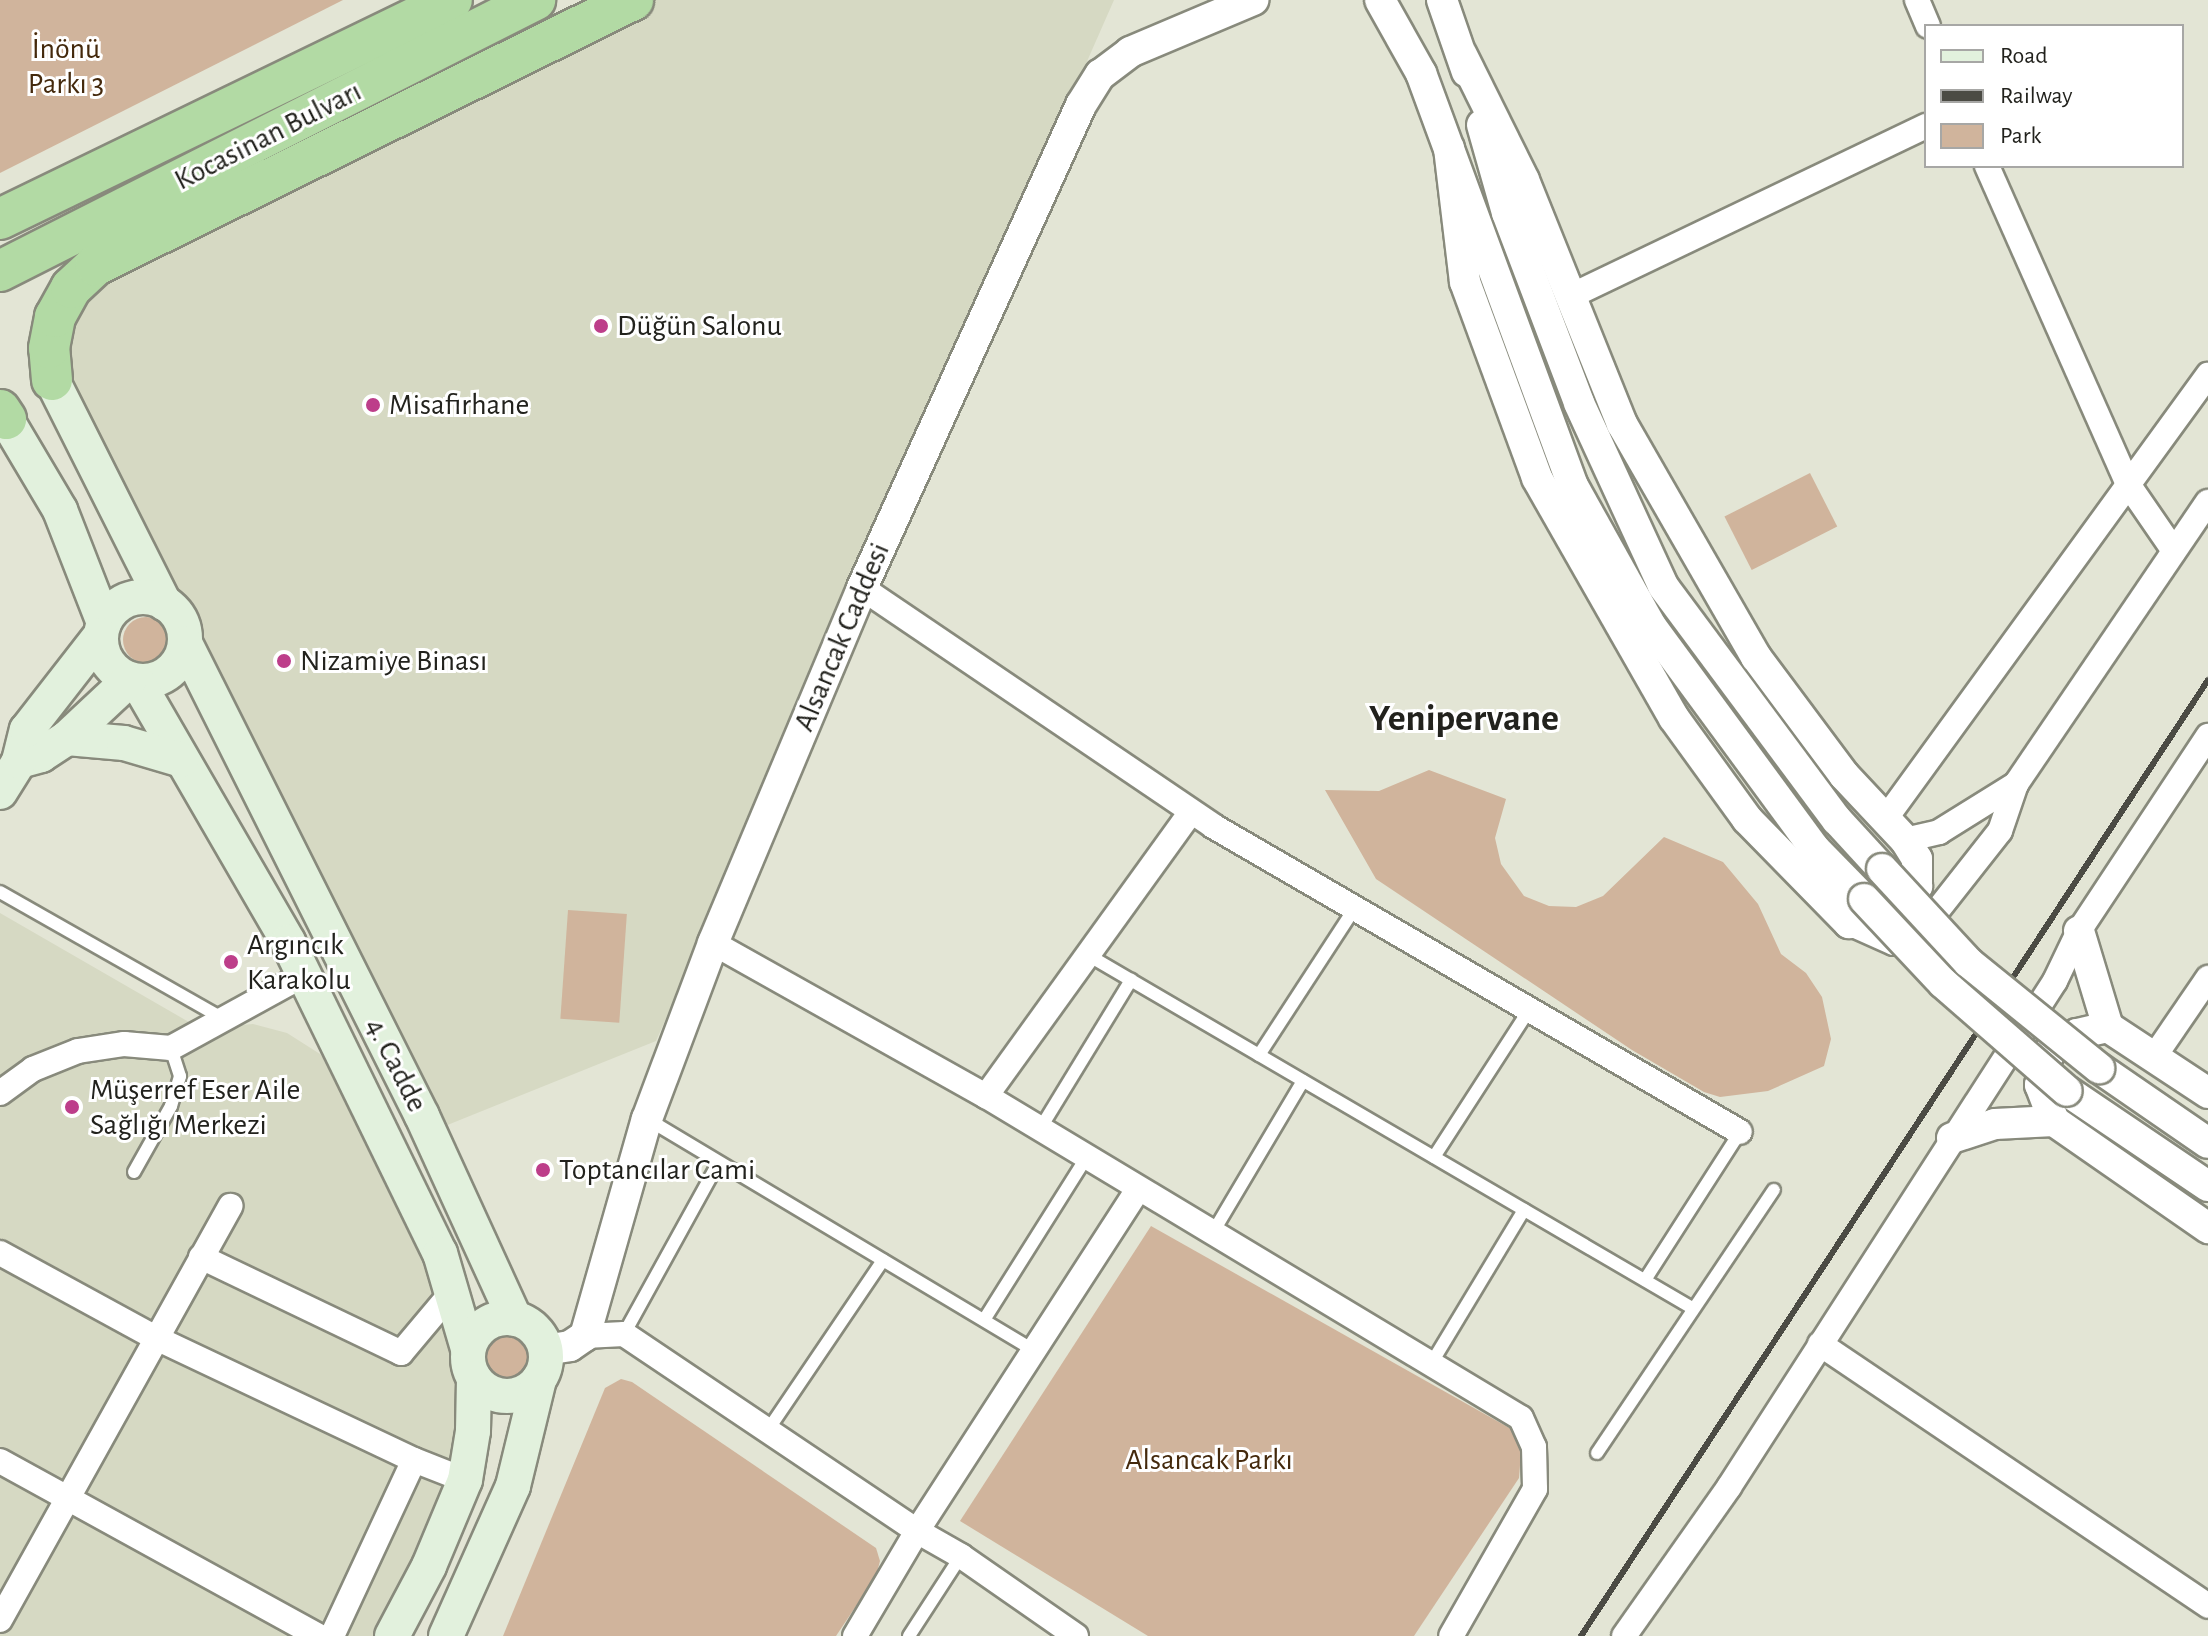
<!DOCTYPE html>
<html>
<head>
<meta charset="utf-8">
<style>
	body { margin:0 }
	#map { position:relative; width:2208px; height:1636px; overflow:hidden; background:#e3e5d5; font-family:"Alegreya Sans",sans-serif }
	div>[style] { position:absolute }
	.built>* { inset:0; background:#d6d9c3 }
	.green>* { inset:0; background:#d0b49c; transform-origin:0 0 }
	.round { border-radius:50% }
	.roads { filter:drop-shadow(2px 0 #888a7c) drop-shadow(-2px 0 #888a7c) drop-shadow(0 2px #888a7c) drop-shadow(0 -2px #888a7c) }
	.service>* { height:12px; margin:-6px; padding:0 6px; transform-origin:6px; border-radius:6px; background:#fff }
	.minor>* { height:24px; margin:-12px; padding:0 12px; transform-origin:12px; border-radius:12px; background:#fff }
	.tertiary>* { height:30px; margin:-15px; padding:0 15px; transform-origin:15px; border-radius:15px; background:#fff }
	.secondary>* { height:34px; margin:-17px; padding:0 17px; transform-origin:17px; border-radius:17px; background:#e2f1dd }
	.secondary>.ring { margin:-17px; padding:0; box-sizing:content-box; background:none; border:34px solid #e2f1dd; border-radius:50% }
	.trunk>* { height:40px; margin:-20px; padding:0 20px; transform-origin:20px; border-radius:20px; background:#b2daa4 }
	.rail>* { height:6px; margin:-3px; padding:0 3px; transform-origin:3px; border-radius:3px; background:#4b4b44 }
	.bridges { filter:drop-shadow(2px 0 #888a7c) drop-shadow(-2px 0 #888a7c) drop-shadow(0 2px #888a7c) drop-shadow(0 -2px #888a7c) }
	.tertiary-bridge>* { height:30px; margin:-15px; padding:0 15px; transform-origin:15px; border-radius:15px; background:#fff }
	.dots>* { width:22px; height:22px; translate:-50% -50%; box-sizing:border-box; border:4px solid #fff; border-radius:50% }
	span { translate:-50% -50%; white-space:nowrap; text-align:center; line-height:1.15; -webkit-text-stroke:6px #fff; paint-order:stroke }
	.park-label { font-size:30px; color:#44290c }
	.street-label { font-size:30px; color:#22221d }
	.poi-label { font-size:30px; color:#22221d }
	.left { translate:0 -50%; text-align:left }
	.district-label { font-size:38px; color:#22221d; font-weight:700 }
	.legend { position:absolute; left:1924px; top:24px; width:260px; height:144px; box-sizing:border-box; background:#fff; border:2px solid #a7a7a5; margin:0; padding:10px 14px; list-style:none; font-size:24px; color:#22221d }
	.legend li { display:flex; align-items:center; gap:16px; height:40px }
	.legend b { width:40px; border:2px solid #a7a7a5 }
</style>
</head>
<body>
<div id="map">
	<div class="built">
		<i style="clip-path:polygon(652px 0,1114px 0,656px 1041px,440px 1128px,60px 379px,66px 328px,88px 282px)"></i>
		<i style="clip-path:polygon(0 913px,201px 1029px,253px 1024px,287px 1033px,320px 1054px,345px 1084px,461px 1352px,472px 1405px,400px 1636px,0 1636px)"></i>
	</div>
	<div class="green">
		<i style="clip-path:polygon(0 0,343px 0,0 173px)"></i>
		<i style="left:1810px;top:473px;width:60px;height:96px;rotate:63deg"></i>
		<i class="round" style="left:123px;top:617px;width:46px;height:46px"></i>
		<i style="clip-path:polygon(1429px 770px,1506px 799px,1495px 838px,1501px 864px,1524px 896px,1549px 906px,1576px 907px,1603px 896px,1664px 837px,1723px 862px,1758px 904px,1781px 954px,1806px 973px,1822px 997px,1831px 1039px,1824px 1066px,1768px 1091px,1720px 1097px,1704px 1092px,1632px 1050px,1376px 879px,1325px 790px,1379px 791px)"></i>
		<i style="left:568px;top:910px;width:59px;height:109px;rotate:4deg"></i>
		<i style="clip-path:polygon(1151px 1226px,1513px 1430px,1521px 1453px,1519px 1478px,1414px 1636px,1148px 1636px,960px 1521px)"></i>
		<i class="round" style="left:484px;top:1331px;width:50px;height:50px"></i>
		<i style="clip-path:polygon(621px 1379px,632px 1382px,876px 1548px,880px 1561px,876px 1576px,836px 1636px,503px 1636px,605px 1388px)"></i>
	</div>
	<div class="roads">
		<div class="service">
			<i style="left:0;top:892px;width:257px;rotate:29.6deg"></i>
			<i style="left:1088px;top:955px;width:700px;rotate:30.3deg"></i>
			<i style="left:1259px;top:1055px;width:176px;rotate:-56.9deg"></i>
			<i style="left:649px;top:1120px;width:448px;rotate:30.9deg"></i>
			<i style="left:1040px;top:1129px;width:175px;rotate:-58.6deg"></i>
			<i style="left:1434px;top:1157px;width:175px;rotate:-57.1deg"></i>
			<i style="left:134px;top:1172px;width:76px;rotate:-60.7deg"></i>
			<i style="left:171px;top:1106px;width:31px;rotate:-73deg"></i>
			<i style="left:180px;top:1076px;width:29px;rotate:-108deg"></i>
			<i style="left:1212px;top:1234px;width:178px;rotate:-59.3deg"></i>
			<i style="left:1645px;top:1280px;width:176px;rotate:-57.3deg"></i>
			<i style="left:984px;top:1320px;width:191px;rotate:-57.8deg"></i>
			<i style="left:624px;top:1334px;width:196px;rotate:-61.1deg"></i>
			<i style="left:1431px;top:1364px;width:180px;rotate:-58.9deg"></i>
			<i style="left:768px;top:1430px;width:205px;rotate:-55.9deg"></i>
			<i style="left:1597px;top:1453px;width:317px;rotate:-56.1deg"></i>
			<i style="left:909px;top:1636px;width:95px;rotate:-57deg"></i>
		</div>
		<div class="minor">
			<i style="left:1917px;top:0;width:28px;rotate:67deg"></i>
			<i style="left:1987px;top:166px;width:348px;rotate:66.1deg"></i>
			<i style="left:2128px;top:484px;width:81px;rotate:55.5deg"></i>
			<i style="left:1571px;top:296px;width:394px;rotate:-25.6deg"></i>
			<i style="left:862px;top:588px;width:424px;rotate:34.1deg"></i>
			<i style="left:1213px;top:826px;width:609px;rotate:30.14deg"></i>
			<i style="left:1886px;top:818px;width:548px;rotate:-53.99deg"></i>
			<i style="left:1905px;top:840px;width:35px;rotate:-13deg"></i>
			<i style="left:1939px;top:832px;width:91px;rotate:-31.9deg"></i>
			<i style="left:1849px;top:923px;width:49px;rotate:24deg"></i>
			<i style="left:1894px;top:943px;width:31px;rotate:-25deg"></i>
			<i style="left:1922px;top:930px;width:126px;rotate:-51.8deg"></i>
			<i style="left:2000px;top:831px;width:50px;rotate:-71.2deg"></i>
			<i style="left:2016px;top:784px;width:341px;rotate:-55.8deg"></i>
			<i style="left:713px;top:943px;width:313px;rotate:29.3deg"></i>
			<i style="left:986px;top:1096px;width:624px;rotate:31.04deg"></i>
			<i style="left:1521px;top:1418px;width:32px;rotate:66deg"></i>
			<i style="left:1534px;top:1447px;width:42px;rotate:88.6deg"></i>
			<i style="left:1535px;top:1489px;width:169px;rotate:119.7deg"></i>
			<i style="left:2154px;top:1057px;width:96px;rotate:-55.6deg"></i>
			<i style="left:0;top:1093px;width:41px;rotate:-36deg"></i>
			<i style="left:33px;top:1069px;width:48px;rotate:-21.8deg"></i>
			<i style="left:78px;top:1051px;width:47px;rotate:-8.7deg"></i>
			<i style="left:124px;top:1044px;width:47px;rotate:4.9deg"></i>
			<i style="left:171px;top:1048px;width:152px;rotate:-28.8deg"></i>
			<i style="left:986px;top:1096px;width:350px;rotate:-54.2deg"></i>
			<i style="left:0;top:1253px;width:178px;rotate:28.6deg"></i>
			<i style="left:156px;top:1338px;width:285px;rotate:25.3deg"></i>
			<i style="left:414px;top:1460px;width:55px;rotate:21.4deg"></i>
			<i style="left:201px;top:1257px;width:222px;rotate:25.6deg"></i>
			<i style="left:401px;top:1353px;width:81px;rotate:-50deg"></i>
			<i style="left:585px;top:1336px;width:39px;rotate:-3deg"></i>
			<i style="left:624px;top:1334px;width:353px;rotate:33.9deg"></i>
			<i style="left:917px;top:1531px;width:51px;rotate:29.6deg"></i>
			<i style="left:961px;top:1556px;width:140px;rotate:34.8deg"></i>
			<i style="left:1820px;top:1344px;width:468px;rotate:34deg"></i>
			<i style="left:0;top:1461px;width:363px;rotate:28.8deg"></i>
			<i style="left:0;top:1620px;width:474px;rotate:-60.9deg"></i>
			<i style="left:332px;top:1636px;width:194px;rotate:-65deg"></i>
			<i style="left:855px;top:1636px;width:122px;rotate:-59.4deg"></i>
			<i style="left:917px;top:1531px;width:406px;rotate:-57.1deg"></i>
			<i style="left:1624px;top:1636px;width:182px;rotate:-54.8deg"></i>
			<i style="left:1729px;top:1487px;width:602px;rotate:-57.21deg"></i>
			<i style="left:2055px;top:981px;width:55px;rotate:-64.4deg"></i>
			<i style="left:2079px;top:931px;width:234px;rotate:-56.5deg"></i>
		</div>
		<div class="tertiary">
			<i style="left:1380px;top:0;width:84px;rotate:60.7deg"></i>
			<i style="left:1421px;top:73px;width:440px;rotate:69.8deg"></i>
			<i style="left:1573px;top:486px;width:160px;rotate:60.9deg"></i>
			<i style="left:1651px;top:626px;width:275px;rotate:53.7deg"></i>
			<i style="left:1814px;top:848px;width:71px;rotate:45.6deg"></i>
			<i style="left:1442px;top:0;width:76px;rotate:70.9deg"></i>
			<i style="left:1482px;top:125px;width:91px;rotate:74.1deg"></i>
			<i style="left:1507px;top:213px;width:203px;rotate:69.2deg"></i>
			<i style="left:1579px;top:403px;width:201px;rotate:65.3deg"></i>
			<i style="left:1663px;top:586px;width:292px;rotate:53.4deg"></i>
			<i style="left:1837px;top:820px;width:67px;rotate:47.4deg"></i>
			<i style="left:1449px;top:148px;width:135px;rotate:83.2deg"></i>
			<i style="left:1465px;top:282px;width:209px;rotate:69.8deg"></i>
			<i style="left:1537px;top:478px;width:276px;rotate:60.3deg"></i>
			<i style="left:1674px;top:718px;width:125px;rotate:54.1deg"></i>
			<i style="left:1747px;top:819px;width:146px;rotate:45.6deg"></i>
			<i style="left:1849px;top:923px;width:26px;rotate:-2deg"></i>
			<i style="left:1875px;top:922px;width:20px;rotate:-24deg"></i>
			<i style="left:1893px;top:914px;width:37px;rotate:-49deg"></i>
			<i style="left:1917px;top:886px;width:27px;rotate:-90deg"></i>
			<i style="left:1917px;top:859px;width:22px;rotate:-122deg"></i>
			<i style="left:1905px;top:840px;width:89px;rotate:-133.2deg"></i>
			<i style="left:1844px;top:775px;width:147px;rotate:-126.7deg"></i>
			<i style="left:1756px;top:657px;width:269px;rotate:-119.9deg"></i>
			<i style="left:1622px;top:424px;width:263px;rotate:-111.9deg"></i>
			<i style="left:1524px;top:180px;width:140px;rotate:-116.4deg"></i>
			<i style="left:2079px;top:931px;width:100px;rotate:73.2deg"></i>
			<i style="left:2108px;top:1027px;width:120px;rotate:33.4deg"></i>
			<i style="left:2099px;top:1068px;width:132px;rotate:34.5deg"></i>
			<i style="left:2067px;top:1091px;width:170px;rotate:34deg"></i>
			<i style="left:2054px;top:1121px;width:39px;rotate:-111deg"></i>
			<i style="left:2040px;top:1085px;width:34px;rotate:-75deg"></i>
			<i style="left:2049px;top:1052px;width:33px;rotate:-33deg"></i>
			<i style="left:2077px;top:1034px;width:32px;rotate:-13deg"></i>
			<i style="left:1952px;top:1138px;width:45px;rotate:-18deg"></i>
			<i style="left:1995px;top:1124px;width:59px;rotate:-2.9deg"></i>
			<i style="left:2054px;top:1121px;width:188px;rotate:34.8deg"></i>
			<i style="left:545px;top:1350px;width:25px;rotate:-9deg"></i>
			<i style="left:570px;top:1346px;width:18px;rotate:-34deg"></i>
			<i style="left:585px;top:1336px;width:226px;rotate:-74.1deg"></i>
			<i style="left:647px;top:1119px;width:188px;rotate:-69.4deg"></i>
			<i style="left:713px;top:943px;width:385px;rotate:-67.2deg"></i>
			<i style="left:862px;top:588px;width:530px;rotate:-65.61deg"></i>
			<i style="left:1081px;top:105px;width:36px;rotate:-58deg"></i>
			<i style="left:1100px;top:75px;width:38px;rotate:-37deg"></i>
			<i style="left:1130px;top:52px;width:134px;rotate:-22.9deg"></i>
		</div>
		<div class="secondary">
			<i style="left:52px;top:380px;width:250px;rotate:63.3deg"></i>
			<i style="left:6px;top:419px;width:106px;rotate:59.3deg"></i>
			<i style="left:60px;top:510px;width:121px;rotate:68.7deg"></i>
			<i class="ring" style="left:101px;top:597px;width:50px;height:50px"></i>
			<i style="left:185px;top:643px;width:529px;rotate:63.39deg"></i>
			<i style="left:422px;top:1116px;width:223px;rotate:65.4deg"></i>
			<i style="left:137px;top:681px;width:302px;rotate:59.9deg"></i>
			<i style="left:288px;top:942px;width:346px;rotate:64deg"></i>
			<i style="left:440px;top:1253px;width:100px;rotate:73.7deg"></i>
			<i style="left:67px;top:738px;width:57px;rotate:5deg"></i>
			<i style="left:124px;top:743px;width:60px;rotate:16.3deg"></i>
			<i style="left:19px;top:761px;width:23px;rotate:-15deg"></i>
			<i style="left:41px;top:755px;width:31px;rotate:-33deg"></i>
			<i style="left:67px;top:738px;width:86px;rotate:-43.1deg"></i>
			<i style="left:0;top:792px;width:36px;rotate:-58deg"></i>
			<i style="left:19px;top:761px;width:32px;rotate:-76deg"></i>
			<i style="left:27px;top:730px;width:120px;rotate:-52.1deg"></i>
			<i class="ring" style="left:468px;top:1318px;width:44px;height:44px"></i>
			<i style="left:392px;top:1636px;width:79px;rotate:-62.1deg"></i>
			<i style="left:429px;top:1566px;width:93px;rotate:-67.3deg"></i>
			<i style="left:465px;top:1480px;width:50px;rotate:-80.7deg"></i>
			<i style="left:473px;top:1431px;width:53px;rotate:-88.9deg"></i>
			<i style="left:446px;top:1636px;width:164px;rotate:-65.9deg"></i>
			<i style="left:513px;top:1486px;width:110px;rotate:-76.3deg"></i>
		</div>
		<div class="trunk">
			<i style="left:0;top:219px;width:502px;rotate:-25.85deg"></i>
			<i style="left:0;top:271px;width:600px;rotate:-26.86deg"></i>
			<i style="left:52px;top:380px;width:32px;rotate:-95deg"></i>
			<i style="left:49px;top:348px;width:32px;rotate:-79deg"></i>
			<i style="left:55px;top:317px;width:33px;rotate:-61deg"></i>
			<i style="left:71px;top:288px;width:34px;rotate:-43deg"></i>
			<i style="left:96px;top:265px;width:599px;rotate:-26.27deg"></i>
			<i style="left:0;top:410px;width:11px;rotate:56deg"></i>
		</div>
	</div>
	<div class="rail">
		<i style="left:1581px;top:1636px;width:1143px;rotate:-56.74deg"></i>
	</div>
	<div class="bridges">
		<div class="tertiary-bridge">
			<i style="left:1882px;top:869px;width:127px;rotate:47.2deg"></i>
			<i style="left:1968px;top:962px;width:169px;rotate:39deg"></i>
			<i style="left:1864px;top:899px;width:115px;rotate:46.8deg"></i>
			<i style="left:1943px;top:983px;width:164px;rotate:41.1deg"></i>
		</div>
	</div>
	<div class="dots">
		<i style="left:601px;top:326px;background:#bd3e8a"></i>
		<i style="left:373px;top:405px;background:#bd3e8a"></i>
		<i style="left:284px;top:661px;background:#bd3e8a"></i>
		<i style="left:231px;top:962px;background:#bd3e8a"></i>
		<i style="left:72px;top:1107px;background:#bd3e8a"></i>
		<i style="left:543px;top:1170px;background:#bd3e8a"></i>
	</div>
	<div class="park-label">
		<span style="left:66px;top:66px">İnönü<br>Parkı 3</span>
		<span style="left:1209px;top:1460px">Alsancak Parkı</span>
	</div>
	<div class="street-label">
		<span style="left:268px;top:136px;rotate:-27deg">Kocasinan Bulvarı</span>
		<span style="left:842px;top:637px;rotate:-67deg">Alsancak Caddesi</span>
		<span style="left:396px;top:1065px;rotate:63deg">4. Cadde</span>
	</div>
	<div class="poi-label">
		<span class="left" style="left:617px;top:326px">Düğün Salonu</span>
		<span class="left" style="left:389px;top:405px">Misafirhane</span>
		<span class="left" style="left:300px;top:661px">Nizamiye Binası</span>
		<span class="left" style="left:247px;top:962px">Argıncık<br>Karakolu</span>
		<span class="left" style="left:90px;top:1107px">Müşerref Eser Aile<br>Sağlığı Merkezi</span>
		<span class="left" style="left:559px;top:1170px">Toptancılar Cami</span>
	</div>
	<div class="district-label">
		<span style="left:1464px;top:720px">Yenipervane</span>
	</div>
	<ul class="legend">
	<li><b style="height:10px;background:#e2f1dd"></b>Road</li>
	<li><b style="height:10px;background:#4b4b44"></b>Railway</li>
	<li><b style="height:22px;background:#d0b49c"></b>Park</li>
	</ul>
</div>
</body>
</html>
